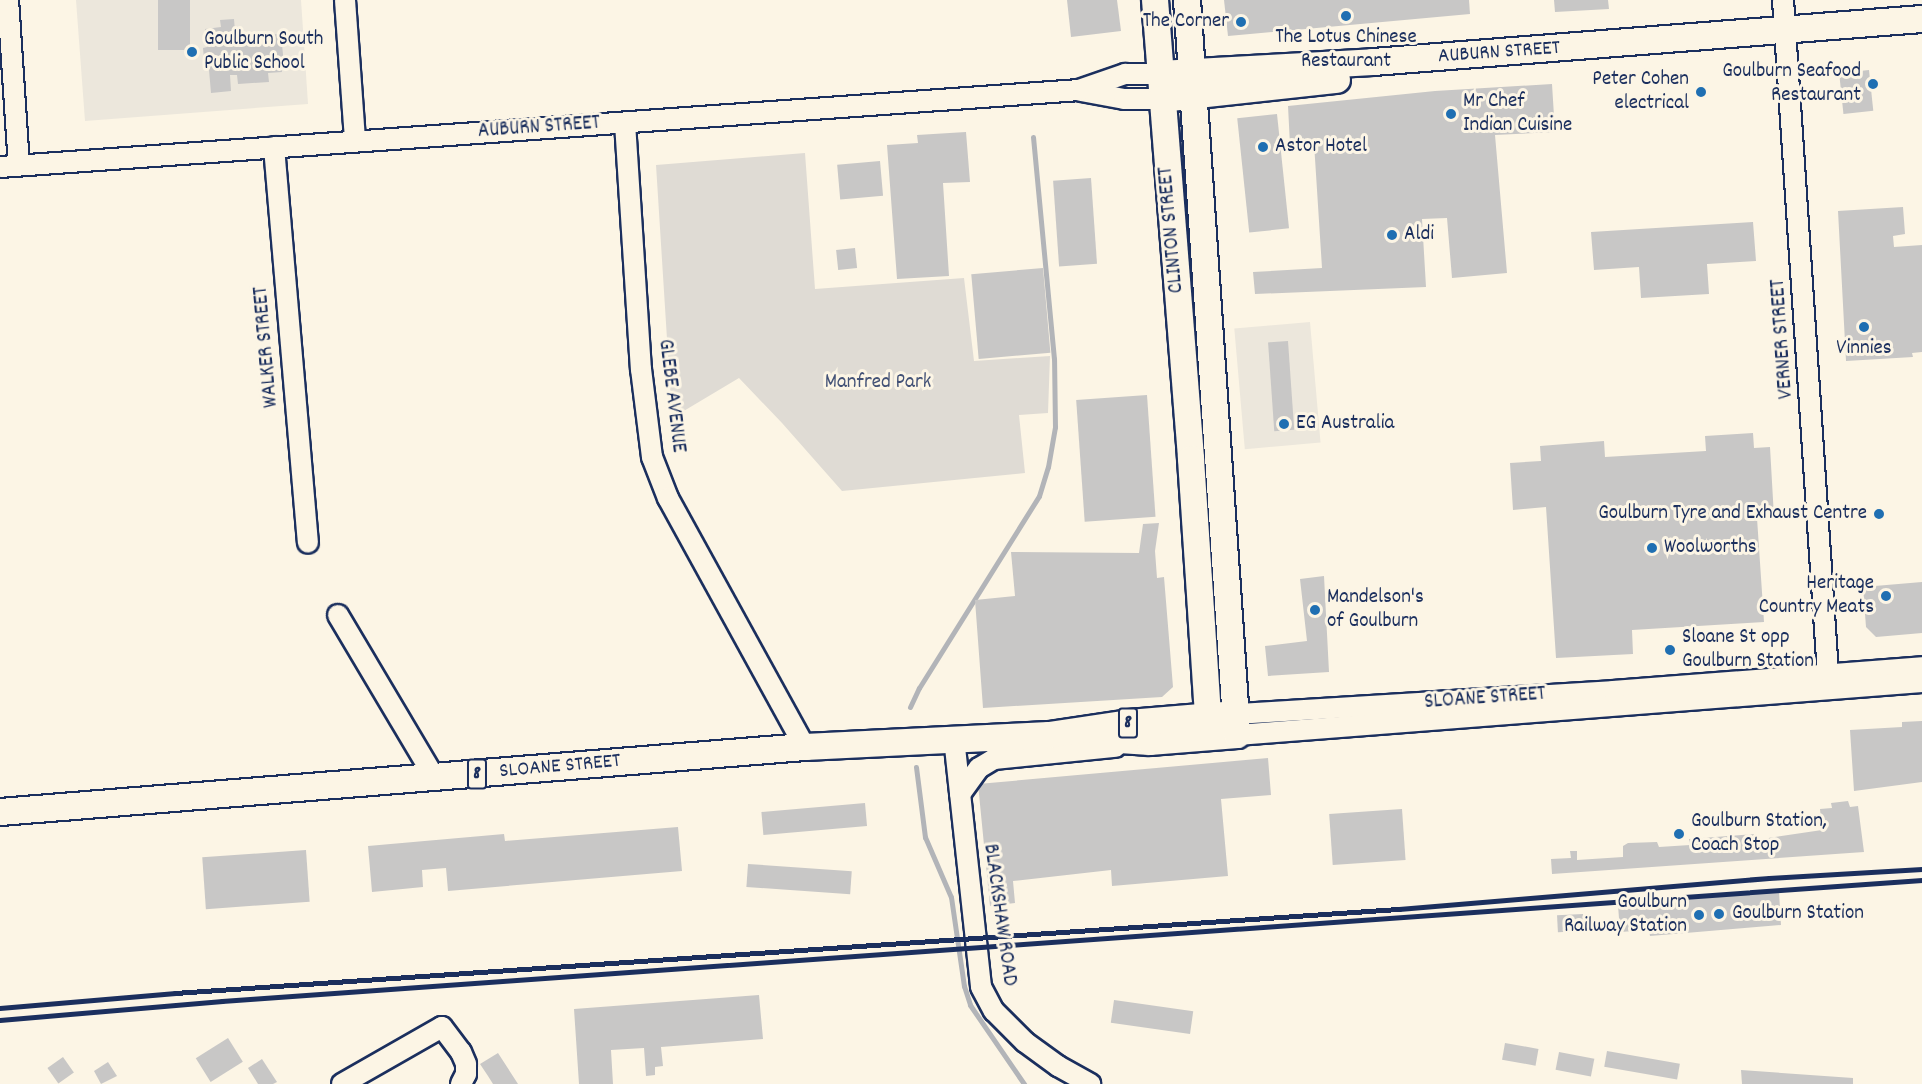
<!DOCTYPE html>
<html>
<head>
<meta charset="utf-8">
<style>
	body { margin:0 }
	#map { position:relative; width:1922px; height:1084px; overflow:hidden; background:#fcf5e5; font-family:Dekko,sans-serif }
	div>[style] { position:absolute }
	.built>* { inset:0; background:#ece7dc; transform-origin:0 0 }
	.green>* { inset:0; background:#dfdbd4 }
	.stream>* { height:5px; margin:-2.5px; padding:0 2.5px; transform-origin:2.5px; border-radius:2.5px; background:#b2b4b8 }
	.building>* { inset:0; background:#c8c7c6; transform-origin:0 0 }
	.roads { filter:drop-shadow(2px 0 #1b2f5e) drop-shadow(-2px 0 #1b2f5e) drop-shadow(0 2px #1b2f5e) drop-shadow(0 -2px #1b2f5e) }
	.minor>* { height:20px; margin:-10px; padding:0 10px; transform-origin:10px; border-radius:10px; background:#fcf5e5 }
	.major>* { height:26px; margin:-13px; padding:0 13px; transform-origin:13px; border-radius:13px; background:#fcf5e5 }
	.rail>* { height:4.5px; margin:-2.25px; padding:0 2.25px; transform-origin:2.25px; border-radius:2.25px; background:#1b2f5e }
	.dots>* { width:16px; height:16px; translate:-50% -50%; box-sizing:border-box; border:3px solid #fcf5e5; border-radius:50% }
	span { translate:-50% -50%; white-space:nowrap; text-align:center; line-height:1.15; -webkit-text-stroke:6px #fcf5e5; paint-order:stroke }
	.shield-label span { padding:2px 4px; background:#fcf5e5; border:2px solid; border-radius:4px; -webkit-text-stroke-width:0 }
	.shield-label { font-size:20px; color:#1b2f5e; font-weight:700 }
	.poi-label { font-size:21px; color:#1b2f5e }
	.right { translate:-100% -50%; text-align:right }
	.left { translate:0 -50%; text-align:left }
	.street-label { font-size:21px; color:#1b2f5e }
	.park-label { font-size:21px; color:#425176 }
</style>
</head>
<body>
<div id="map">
	<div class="built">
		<i style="clip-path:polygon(76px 0,301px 0,308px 104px,85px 121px)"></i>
		<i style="left:1310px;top:322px;width:121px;height:76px;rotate:85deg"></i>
	</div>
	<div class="green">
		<i style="clip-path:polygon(805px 153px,815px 289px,964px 278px,974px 361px,1050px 356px,1048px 413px,1019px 415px,1025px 473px,842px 491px,782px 423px,739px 378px,672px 418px,656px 165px)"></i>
	</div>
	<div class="stream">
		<i style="left:910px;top:707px;width:21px;rotate:-65deg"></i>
		<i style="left:919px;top:688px;width:226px;rotate:-58deg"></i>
		<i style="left:1039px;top:496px;width:30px;rotate:-73deg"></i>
		<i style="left:1048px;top:467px;width:41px;rotate:-80.1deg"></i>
		<i style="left:1055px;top:427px;width:68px;rotate:-90.8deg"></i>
		<i style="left:1054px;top:359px;width:223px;rotate:-95.4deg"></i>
		<i style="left:916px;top:767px;width:71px;rotate:82.7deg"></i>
		<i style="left:925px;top:837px;width:65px;rotate:66.6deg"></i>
		<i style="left:951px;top:897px;width:90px;rotate:81.7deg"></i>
		<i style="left:964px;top:986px;width:20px;rotate:72deg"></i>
		<i style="left:970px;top:1005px;width:96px;rotate:55.6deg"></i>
	</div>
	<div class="building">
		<i style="left:158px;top:0;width:32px;height:50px"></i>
		<i style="clip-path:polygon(1067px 0,1117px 0,1121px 31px,1071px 37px)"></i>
		<i style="clip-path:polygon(1224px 0,1469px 0,1470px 14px,1228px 36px)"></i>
		<i style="clip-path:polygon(1554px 0,1608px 0,1609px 9px,1555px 12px)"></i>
		<i style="clip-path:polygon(234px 19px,236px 44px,261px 43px,260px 35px,281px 34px,284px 65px,281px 65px,282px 72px,268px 73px,269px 82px,238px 84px,237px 75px,230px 75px,231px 91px,211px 93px,209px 70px,205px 70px,203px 48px,207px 47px,205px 29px,221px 27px,220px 20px)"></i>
		<i style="left:1869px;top:70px;width:41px;height:30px;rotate:84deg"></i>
		<i style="clip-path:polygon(1552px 84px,1555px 132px,1495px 135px,1507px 273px,1452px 278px,1447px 218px,1422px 219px,1426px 287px,1255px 294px,1253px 272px,1322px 268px,1314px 143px,1290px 145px,1288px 106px,1435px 91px)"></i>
		<i style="left:1277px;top:114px;width:115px;height:40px;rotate:84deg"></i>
		<i style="clip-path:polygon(966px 132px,970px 182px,943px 183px,949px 276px,897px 279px,887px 145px,918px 143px,917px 135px)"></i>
		<i style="left:880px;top:161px;width:35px;height:43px;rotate:85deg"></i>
		<i style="left:1091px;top:178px;width:86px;height:38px;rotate:86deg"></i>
		<i style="clip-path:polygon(1903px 207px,1905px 234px,1893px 236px,1894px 247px,1922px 245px,1922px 352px,1912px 353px,1913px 357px,1846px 361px,1838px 211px)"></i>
		<i style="clip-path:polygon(1753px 222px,1756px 261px,1707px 264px,1709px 294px,1641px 298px,1639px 267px,1594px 270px,1591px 232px)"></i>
		<i style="left:855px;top:248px;width:20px;height:19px;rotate:84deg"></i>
		<i style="left:1043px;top:268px;width:85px;height:72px;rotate:85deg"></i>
		<i style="left:1288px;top:341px;width:89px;height:20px;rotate:86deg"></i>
		<i style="left:1147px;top:395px;width:122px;height:71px;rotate:86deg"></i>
		<i style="clip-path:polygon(1753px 433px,1754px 448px,1770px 447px,1774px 517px,1757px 518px,1764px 622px,1632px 630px,1633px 654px,1556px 658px,1546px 507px,1513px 510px,1510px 463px,1541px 461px,1540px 446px,1604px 441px,1605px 457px,1706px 451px,1705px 436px)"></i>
		<i style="clip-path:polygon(1159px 523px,1155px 551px,1157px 578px,1164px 577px,1173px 687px,1162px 697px,983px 708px,975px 600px,1015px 596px,1011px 552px,1139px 553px,1143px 524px)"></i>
		<i style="clip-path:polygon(1324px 576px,1329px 672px,1268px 676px,1265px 646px,1307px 641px,1300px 579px)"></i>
		<i style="clip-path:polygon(1922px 582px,1922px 633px,1876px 637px,1866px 627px,1863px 587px)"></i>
		<i style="clip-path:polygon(1922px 721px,1922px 782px,1854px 791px,1850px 730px,1902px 727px,1902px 722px)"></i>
		<i style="clip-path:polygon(1268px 758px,1271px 795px,1221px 799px,1228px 876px,1112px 886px,1111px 870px,1013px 881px,1015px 903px,990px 906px,978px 784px)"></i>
		<i style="clip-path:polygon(1848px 801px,1850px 807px,1858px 806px,1864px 852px,1552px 874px,1551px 859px,1571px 858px,1570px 851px,1577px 851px,1577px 860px,1623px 857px,1623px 846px,1628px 843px,1657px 842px,1659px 847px,1690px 845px,1689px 839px,1755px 834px,1755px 840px,1822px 830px,1820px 809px,1832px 808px,1831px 803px)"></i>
		<i style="left:865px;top:803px;width:23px;height:104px;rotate:85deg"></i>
		<i style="left:1402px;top:809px;width:51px;height:73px;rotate:86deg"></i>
		<i style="clip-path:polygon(678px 827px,682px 871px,448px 891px,446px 868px,422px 870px,423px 887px,372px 892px,368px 846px,504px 834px,505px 841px)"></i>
		<i style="left:306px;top:850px;width:52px;height:104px;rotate:86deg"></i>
		<i style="left:748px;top:864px;width:104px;height:23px;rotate:4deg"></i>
		<i style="clip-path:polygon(1779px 892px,1781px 925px,1650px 936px,1649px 930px,1620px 932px,1618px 905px)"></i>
		<i style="left:1583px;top:914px;width:17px;height:26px;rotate:87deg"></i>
		<i style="clip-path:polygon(759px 995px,763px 1039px,661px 1047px,663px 1066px,655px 1067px,655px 1075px,646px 1076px,644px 1048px,611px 1050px,613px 1084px,579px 1084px,574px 1009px)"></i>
		<i style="left:1114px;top:1000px;width:80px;height:23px;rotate:8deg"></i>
		<i style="left:228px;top:1038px;width:28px;height:38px;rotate:58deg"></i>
		<i style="left:1505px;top:1043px;width:34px;height:17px;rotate:10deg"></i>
		<i style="left:1607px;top:1051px;width:74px;height:16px;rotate:10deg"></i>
		<i style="left:1559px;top:1052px;width:36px;height:18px;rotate:11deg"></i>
		<i style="clip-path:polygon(498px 1053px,518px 1084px,493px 1084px,488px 1076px,480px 1064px)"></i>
		<i style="left:63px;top:1057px;width:19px;height:19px;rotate:55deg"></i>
		<i style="clip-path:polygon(262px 1059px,277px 1082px,273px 1084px,258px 1084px,248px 1068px)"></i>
		<i style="clip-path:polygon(108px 1062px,117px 1076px,101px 1084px,94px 1071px)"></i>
		<i style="clip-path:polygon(1741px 1070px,1853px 1078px,1853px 1084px,1742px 1084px)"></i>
	</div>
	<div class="roads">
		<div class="minor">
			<i style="left:8px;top:0;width:165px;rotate:86.2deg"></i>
			<i style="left:345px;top:0;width:139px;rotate:85.9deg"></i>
			<i style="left:1783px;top:0;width:676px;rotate:86.18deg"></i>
			<i style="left:1081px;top:91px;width:44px;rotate:10.5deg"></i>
			<i style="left:1124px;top:99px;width:37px"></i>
			<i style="left:625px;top:123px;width:247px;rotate:86.3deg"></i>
			<i style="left:641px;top:369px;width:89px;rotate:82.9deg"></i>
			<i style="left:652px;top:457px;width:44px;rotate:68.7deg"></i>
			<i style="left:668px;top:498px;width:284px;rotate:61.2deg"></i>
			<i style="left:274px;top:147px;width:397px;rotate:85.1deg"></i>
			<i style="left:0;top:167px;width:1082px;rotate:-4.08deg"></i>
			<i style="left:1079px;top:90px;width:49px;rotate:-19.2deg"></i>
			<i style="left:1125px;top:74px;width:35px"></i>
			<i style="left:338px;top:615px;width:188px;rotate:59.3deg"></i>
			<i style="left:1237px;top:714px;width:377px;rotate:-3.5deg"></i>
			<i style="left:1613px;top:691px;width:310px;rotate:-4.4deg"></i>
			<i style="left:1237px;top:735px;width:687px;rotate:-4.42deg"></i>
			<i style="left:954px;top:738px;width:250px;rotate:83.8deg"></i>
			<i style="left:981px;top:987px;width:27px;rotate:62deg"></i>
			<i style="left:994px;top:1011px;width:44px;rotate:45deg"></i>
			<i style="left:1025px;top:1042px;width:41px;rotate:36deg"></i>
			<i style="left:1058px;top:1066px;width:37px;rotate:29deg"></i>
			<i style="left:960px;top:794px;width:32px;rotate:-54deg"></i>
			<i style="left:979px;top:768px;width:17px;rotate:-31deg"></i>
			<i style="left:994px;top:759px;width:122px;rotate:-5.7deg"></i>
			<i style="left:342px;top:1084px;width:115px;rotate:-29.7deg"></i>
			<i style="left:442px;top:1027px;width:31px;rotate:53deg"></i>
			<i style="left:461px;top:1052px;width:13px;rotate:67deg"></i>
			<i style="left:466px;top:1064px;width:10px;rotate:90deg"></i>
			<i style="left:466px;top:1074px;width:11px;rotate:117deg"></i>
		</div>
		<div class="major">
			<i style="left:1155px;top:0;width:460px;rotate:85.5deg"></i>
			<i style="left:1191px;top:459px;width:275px;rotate:86.2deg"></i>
			<i style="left:1160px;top:74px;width:213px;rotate:-3.2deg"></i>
			<i style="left:1373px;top:62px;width:551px;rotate:-4.48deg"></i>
			<i style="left:1161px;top:99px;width:177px;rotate:-6.2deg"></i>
			<i style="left:1090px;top:738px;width:60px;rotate:3.8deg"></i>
			<i style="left:1150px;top:742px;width:87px;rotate:-4.6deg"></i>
			<i style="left:1237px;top:735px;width:737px;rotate:-93.89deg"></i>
			<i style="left:0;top:812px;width:808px;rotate:-4.62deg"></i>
			<i style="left:805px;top:747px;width:244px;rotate:-2.8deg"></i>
			<i style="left:1049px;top:735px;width:81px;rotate:-8.5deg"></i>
			<i style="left:1129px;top:723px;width:108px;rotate:-4.8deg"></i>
		</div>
	</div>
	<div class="rail">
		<i style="left:0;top:1008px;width:176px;rotate:-4.9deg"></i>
		<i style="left:175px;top:993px;width:1227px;rotate:-3.93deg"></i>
		<i style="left:1399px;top:909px;width:371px;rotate:-4.8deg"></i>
		<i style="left:1769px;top:878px;width:153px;rotate:-3.4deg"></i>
		<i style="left:0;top:1020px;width:223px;rotate:-4.9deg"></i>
		<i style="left:222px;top:1001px;width:1704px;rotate:-4.07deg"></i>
	</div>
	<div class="dots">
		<i style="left:1346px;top:16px;background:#1f6fb2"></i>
		<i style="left:1241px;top:22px;background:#1f6fb2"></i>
		<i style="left:192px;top:52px;background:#1f6fb2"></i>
		<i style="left:1873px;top:84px;background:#1f6fb2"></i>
		<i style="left:1701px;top:92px;background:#1f6fb2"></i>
		<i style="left:1451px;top:114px;background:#1f6fb2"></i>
		<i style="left:1263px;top:147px;background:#1f6fb2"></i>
		<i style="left:1392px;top:235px;background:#1f6fb2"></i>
		<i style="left:1864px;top:327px;background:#1f6fb2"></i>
		<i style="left:1284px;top:424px;background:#1f6fb2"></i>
		<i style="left:1879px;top:514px;background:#1f6fb2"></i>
		<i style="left:1652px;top:548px;background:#1f6fb2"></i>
		<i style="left:1886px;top:596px;background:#1f6fb2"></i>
		<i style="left:1315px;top:610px;background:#1f6fb2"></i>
		<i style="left:1670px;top:650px;background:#1f6fb2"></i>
		<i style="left:1679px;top:834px;background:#1f6fb2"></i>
		<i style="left:1719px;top:914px;background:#1f6fb2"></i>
		<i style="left:1699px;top:915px;background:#1f6fb2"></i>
	</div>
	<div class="shield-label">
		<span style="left:1128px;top:723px">8</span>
		<span style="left:477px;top:774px">8</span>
	</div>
	<div class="poi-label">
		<span class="right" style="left:1229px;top:22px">The Corner</span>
		<span style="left:1346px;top:50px">The Lotus Chinese<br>Restaurant</span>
		<span class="left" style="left:204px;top:52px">Goulburn South<br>Public School</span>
		<span class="right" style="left:1861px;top:84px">Goulburn Seafood<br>Restaurant</span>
		<span class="right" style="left:1689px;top:92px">Peter Cohen<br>electrical</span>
		<span class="left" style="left:1463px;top:114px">Mr Chef<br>Indian Cuisine</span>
		<span class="left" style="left:1275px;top:147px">Astor Hotel</span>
		<span class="left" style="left:1404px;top:235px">Aldi</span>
		<span style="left:1864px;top:349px">Vinnies</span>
		<span class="left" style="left:1296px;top:424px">EG Australia</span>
		<span class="right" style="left:1867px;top:514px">Goulburn Tyre and Exhaust Centre</span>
		<span class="left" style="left:1664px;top:548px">Woolworths</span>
		<span class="right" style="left:1874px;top:596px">Heritage<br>Country Meats</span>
		<span class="left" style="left:1327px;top:610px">Mandelson's<br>of Goulburn</span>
		<span class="left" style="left:1682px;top:650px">Sloane St opp<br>Goulburn Station</span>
		<span class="left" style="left:1691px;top:834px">Goulburn Station,<br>Coach Stop</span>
		<span class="right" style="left:1687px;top:915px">Goulburn<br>Railway Station</span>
		<span class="left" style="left:1732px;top:914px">Goulburn Station</span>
	</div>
	<div class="street-label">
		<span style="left:1499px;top:53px;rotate:-4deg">AUBURN STREET</span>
		<span style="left:539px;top:128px;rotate:-4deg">AUBURN STREET</span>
		<span style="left:1172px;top:230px;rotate:-95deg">CLINTON STREET</span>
		<span style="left:1783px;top:339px;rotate:-94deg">VERNER STREET</span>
		<span style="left:267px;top:347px;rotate:-95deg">WALKER STREET</span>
		<span style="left:671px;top:396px;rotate:83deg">GLEBE AVENUE</span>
		<span style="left:1485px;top:699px;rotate:-4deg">SLOANE STREET</span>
		<span style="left:560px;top:767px;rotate:-5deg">SLOANE STREET</span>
		<span style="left:999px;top:915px;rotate:82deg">BLACKSHAW ROAD</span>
	</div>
	<div class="park-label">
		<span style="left:878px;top:383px">Manfred Park</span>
	</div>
</div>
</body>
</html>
